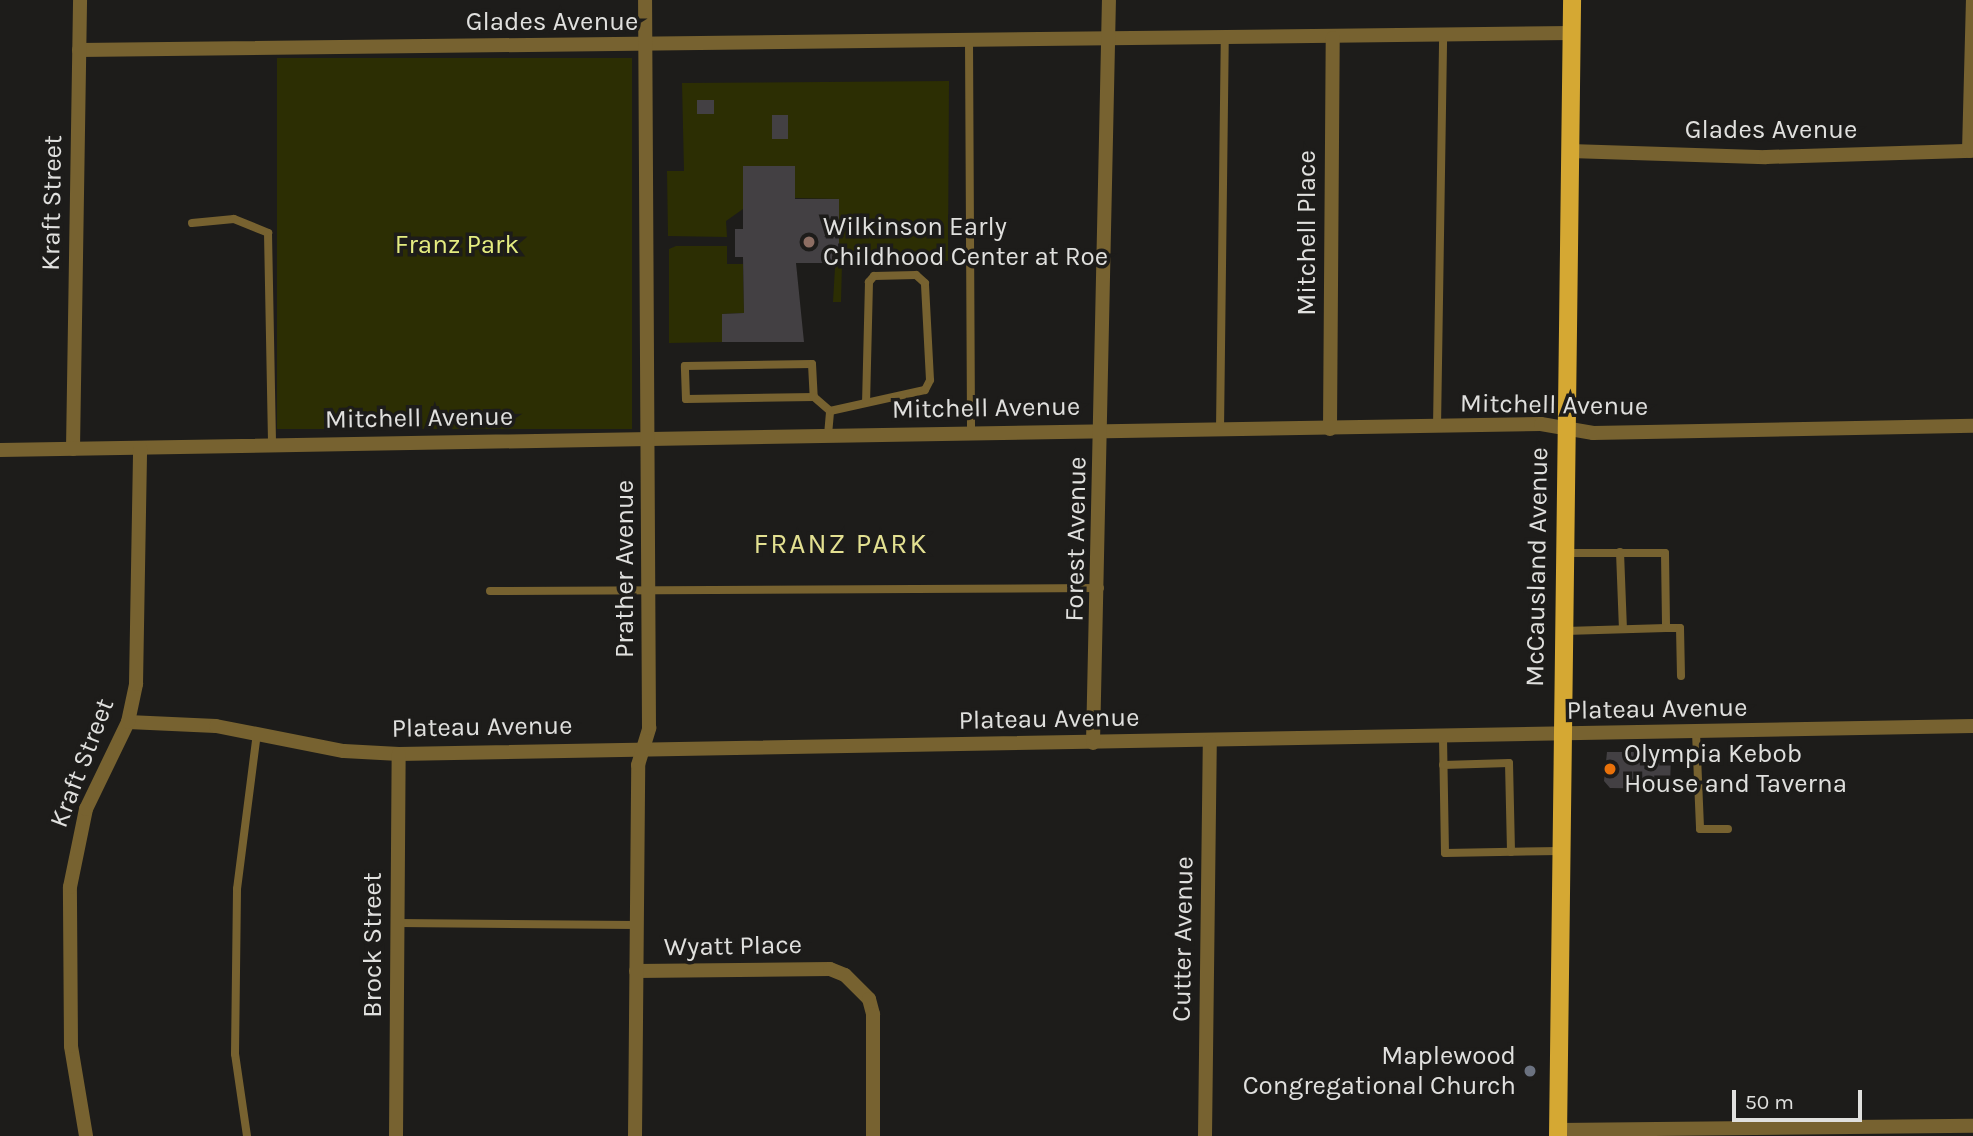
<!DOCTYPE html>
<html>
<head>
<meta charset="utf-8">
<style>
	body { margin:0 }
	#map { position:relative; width:1973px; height:1136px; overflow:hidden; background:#1d1c1a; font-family:Karla,sans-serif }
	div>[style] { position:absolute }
	.green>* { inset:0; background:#2c2e03; transform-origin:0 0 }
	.building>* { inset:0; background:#434043; transform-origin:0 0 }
	.service>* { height:8px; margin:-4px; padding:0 4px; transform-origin:4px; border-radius:4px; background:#776230 }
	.minor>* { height:14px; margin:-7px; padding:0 7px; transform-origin:7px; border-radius:7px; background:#776230 }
	.primary>* { height:18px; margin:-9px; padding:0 9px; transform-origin:9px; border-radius:9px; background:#d5a833 }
	.dots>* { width:19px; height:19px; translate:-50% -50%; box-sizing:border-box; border:4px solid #1d1c1a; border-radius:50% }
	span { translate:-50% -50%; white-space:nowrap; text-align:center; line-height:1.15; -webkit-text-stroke:7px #1d1c1a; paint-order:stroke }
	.street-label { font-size:26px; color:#e0e0de }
	.poi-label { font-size:26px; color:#e0e0de }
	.left { translate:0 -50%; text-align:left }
	.right { translate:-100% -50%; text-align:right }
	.park-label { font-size:26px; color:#e4ec80 }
	.neighbourhood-label { font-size:28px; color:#e3e091; letter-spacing:2px }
	.scale { position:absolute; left:1732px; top:1090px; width:130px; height:32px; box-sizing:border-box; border:4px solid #e0e0de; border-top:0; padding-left:9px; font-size:21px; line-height:24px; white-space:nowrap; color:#e0e0de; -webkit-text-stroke:5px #1d1c1a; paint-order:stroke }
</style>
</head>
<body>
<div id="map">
	<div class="green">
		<i style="left:632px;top:58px;width:371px;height:355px;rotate:90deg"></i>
		<i style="clip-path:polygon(949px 81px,948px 261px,842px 263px,841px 302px,833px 302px,839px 199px,795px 198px,795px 166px,743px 167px,743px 209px,726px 221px,727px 237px,668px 236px,667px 171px,684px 171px,682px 83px)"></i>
		<i style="clip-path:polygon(676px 246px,727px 246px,727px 264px,743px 264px,744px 313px,722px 314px,722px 342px,669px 343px,669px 249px)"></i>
	</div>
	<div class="building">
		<i style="left:714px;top:100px;width:14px;height:17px;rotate:90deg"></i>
		<i style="left:772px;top:115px;width:16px;height:24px"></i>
		<i style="clip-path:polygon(743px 166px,795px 166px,795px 199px,839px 199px,839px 263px,796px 263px,804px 342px,722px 342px,722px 314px,744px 313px,743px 257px,735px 257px,735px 229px,743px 229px)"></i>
		<i style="clip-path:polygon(1607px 752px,1671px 752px,1670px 789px,1610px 788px,1604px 781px)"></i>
	</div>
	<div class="service">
		<i style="left:969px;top:42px;width:392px;rotate:89.7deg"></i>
		<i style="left:192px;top:223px;width:42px;rotate:-5.4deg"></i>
		<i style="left:234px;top:219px;width:37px;rotate:22deg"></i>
		<i style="left:268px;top:233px;width:212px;rotate:88.9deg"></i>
		<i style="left:814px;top:397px;width:128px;rotate:179.1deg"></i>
		<i style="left:686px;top:399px;width:33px;rotate:-92deg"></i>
		<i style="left:685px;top:366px;width:127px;rotate:-0.9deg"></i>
		<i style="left:812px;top:364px;width:33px;rotate:87deg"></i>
		<i style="left:814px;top:397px;width:21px;rotate:41deg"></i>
		<i style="left:1437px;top:427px;width:392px;rotate:-89.1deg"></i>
		<i style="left:1220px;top:430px;width:390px;rotate:-89.3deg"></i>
		<i style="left:828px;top:435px;width:24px;rotate:-85deg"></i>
		<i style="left:830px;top:411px;width:97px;rotate:-12.5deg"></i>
		<i style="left:925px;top:390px;width:11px;rotate:-63deg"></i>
		<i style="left:930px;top:380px;width:97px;rotate:-93deg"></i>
		<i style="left:925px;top:283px;width:12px;rotate:-138deg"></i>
		<i style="left:916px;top:275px;width:42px;rotate:178.6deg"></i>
		<i style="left:874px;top:276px;width:8px;rotate:130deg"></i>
		<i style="left:869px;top:282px;width:120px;rotate:91.4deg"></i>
		<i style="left:1620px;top:552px;width:77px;rotate:87.8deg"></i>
		<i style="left:1564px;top:553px;width:101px"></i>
		<i style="left:1665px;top:553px;width:75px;rotate:89.2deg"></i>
		<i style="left:1666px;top:628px;width:101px;rotate:178.3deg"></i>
		<i style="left:490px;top:591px;width:610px;rotate:-0.28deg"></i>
		<i style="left:1666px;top:628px;width:14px"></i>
		<i style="left:1680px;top:628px;width:48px;rotate:88.8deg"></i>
		<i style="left:1696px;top:732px;width:97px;rotate:87.6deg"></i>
		<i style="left:1700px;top:829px;width:28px"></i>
		<i style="left:1443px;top:738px;width:115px;rotate:89deg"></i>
		<i style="left:1445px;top:853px;width:115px;rotate:-1deg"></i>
		<i style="left:1443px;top:765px;width:66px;rotate:-1.7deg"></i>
		<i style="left:1509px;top:763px;width:89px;rotate:88.7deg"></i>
		<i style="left:398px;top:923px;width:238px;rotate:0.5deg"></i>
		<i style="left:247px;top:1136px;width:83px;rotate:-98.3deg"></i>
		<i style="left:235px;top:1054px;width:165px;rotate:-89.3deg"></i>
		<i style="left:237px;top:889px;width:158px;rotate:-82.7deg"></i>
	</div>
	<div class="minor">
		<i style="left:79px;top:50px;width:1492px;rotate:-0.65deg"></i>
		<i style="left:1570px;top:151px;width:196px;rotate:1.8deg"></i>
		<i style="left:1766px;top:157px;width:207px;rotate:-1.7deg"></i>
		<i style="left:1969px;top:151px;width:151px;rotate:-88.5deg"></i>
		<i style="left:1330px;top:429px;width:391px;rotate:-89.6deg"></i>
		<i style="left:73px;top:449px;width:449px;rotate:-89.1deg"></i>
		<i style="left:0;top:450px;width:1541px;rotate:-0.97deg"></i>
		<i style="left:1541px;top:424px;width:53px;rotate:9.8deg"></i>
		<i style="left:1593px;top:433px;width:380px;rotate:-1.1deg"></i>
		<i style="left:128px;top:722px;width:88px;rotate:2.6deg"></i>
		<i style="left:216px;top:726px;width:130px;rotate:11.1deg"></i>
		<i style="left:344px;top:751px;width:55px;rotate:3.1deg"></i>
		<i style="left:399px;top:754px;width:1574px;rotate:-1.02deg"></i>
		<i style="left:1093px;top:743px;width:743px;rotate:-88.77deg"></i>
		<i style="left:636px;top:971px;width:194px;rotate:-0.6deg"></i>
		<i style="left:830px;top:969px;width:16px;rotate:22deg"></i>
		<i style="left:845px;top:975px;width:34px;rotate:45deg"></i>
		<i style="left:869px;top:999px;width:16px;rotate:75deg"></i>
		<i style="left:873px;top:1014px;width:122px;rotate:90deg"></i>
		<i style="left:1558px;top:1130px;width:415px;rotate:-0.6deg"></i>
		<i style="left:86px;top:1136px;width:91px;rotate:-99.5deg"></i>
		<i style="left:71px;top:1046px;width:159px;rotate:-90.4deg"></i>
		<i style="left:70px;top:887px;width:80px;rotate:-78.4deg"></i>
		<i style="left:86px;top:809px;width:97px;rotate:-64.2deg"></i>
		<i style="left:128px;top:722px;width:39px;rotate:-78deg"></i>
		<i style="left:136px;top:684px;width:236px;rotate:-89deg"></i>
		<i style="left:396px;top:1136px;width:382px;rotate:-89.6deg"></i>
		<i style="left:635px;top:1136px;width:371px;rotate:-89.5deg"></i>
		<i style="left:638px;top:765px;width:39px;rotate:-73deg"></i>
		<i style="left:649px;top:728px;width:728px;rotate:-90.31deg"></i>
		<i style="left:1205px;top:1136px;width:394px;rotate:-89.3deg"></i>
	</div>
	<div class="primary">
		<i style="left:1558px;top:1136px;width:1136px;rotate:-89.29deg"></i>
	</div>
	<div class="dots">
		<i style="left:809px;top:242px;background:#8d6e63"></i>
		<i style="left:1610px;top:769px;background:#e8710a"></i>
		<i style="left:1530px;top:1071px;background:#6b7280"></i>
	</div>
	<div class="street-label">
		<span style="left:552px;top:22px">Glades Avenue</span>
		<span style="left:1771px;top:130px">Glades Avenue</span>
		<span style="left:52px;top:203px;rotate:-89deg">Kraft Street</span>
		<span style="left:1307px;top:233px;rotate:-90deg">Mitchell Place</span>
		<span style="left:1554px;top:405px;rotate:1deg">Mitchell Avenue</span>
		<span style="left:986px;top:408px;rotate:-1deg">Mitchell Avenue</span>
		<span style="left:419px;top:418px;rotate:-1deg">Mitchell Avenue</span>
		<span style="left:1076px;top:539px;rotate:-89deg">Forest Avenue</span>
		<span style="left:1537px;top:567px;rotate:-89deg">McCausland Avenue</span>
		<span style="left:625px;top:569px;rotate:-90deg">Prather Avenue</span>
		<span style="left:1657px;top:709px;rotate:-1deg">Plateau Avenue</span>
		<span style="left:1049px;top:719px;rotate:-1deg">Plateau Avenue</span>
		<span style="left:482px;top:727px;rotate:-1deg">Plateau Avenue</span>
		<span style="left:82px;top:763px;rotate:-69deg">Kraft Street</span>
		<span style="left:1183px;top:939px;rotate:-89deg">Cutter Avenue</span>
		<span style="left:373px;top:945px;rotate:-90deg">Brock Street</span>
		<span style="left:733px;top:946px;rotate:-1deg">Wyatt Place</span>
	</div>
	<div class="poi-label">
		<span class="left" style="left:823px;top:242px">Wilkinson Early<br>Childhood Center at Roe</span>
		<span class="left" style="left:1624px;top:769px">Olympia Kebob<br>House and Taverna</span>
		<span class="right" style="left:1516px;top:1071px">Maplewood<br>Congregational Church</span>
	</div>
	<div class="park-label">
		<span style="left:457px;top:245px">Franz Park</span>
	</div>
	<div class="neighbourhood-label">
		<span style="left:841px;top:544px">FRANZ PARK</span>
	</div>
	<div class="scale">50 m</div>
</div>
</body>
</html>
